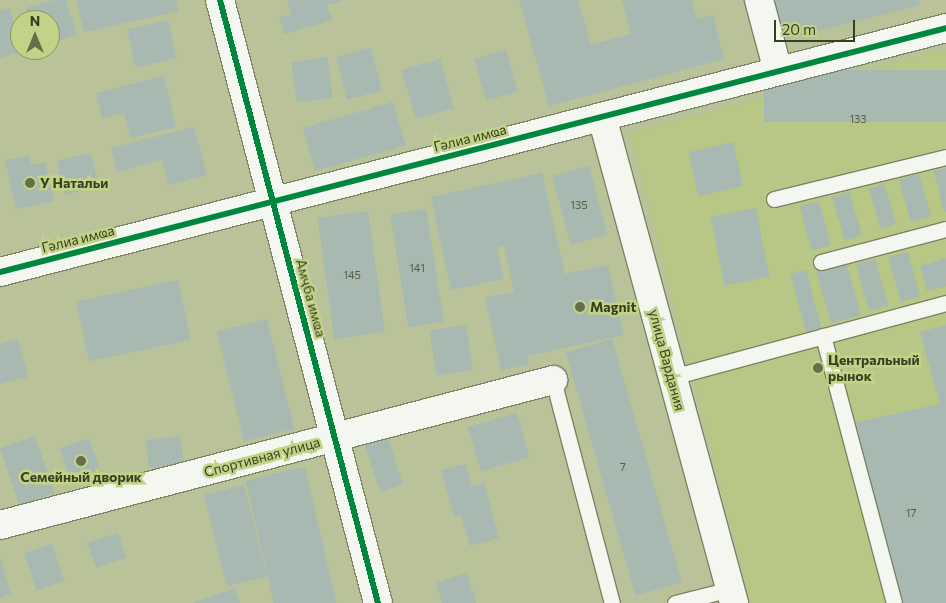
<!DOCTYPE html>
<html>
<head>
<meta charset="utf-8">
<style>
	body { margin:0 }
	#map { position:relative; width:946px; height:603px; overflow:hidden; background:#b9c299; font-family:Commissioner,sans-serif }
	div>[style] { position:absolute }
	.built>* { inset:0; background:#b8c686 }
	.building>* { inset:0; background:#a7b9b0; transform-origin:0 0 }
	.roads { filter:drop-shadow(1px 0 #7c8363) drop-shadow(-1px 0 #7c8363) drop-shadow(0 1px #7c8363) drop-shadow(0 -1px #7c8363) }
	.lane>* { height:15px; margin:-7.5px; padding:0 7.5px; transform-origin:7.5px; border-radius:7.5px; background:#f4f6f0 }
	.street>* { height:28px; margin:-14px; padding:0 14px; transform-origin:14px; border-radius:14px; background:#f4f6f0 }
	.cycleway>* { height:6px; margin:-3px; padding:0 3px; transform-origin:3px; border-radius:3px; background:#00873e }
	.dots>* { width:14px; height:14px; translate:-50% -50%; box-sizing:border-box; border:2px solid #c2d388; border-radius:50% }
	span { translate:-50% -50%; white-space:nowrap; text-align:center; line-height:1.15; -webkit-text-stroke:5px #c2d388; paint-order:stroke }
	.number-label { font-size:11px; color:#545e45 }
	.number-label span { -webkit-text-stroke-width:0 }
	.street-label { font-size:14px; color:#394021 }
	.poi-label { font-size:14px; color:#394021; font-weight:700 }
	.left { translate:0 -50%; text-align:left }
	.north { position:absolute; left:10px; top:10px; width:50px; height:50px; box-sizing:border-box; background:#c2d388; border:1px solid #8b985f; border-radius:50%; rotate:0deg; font-size:14px; font-weight:700; line-height:20px; text-align:center; color:#394021 }
	.north::after { content:''; display:block; margin:auto; width:18px; height:22px; background:#666e4b; clip-path:polygon(50% 0,100% 100%,50% 72%,0 100%) }
	.scale { position:absolute; left:774px; top:20px; width:81px; height:22px; box-sizing:border-box; border:2px solid #394021; border-top:0; padding-left:6px; font-size:15px; line-height:18px; white-space:nowrap; color:#394021; -webkit-text-stroke:4px #c2d388; paint-order:stroke }
</style>
</head>
<body>
<div id="map">
	<div class="built">
		<i style="clip-path:polygon(946px 49px,946px 603px,751px 603px,630px 133px)"></i>
	</div>
	<div class="building">
		<i style="clip-path:polygon(54px 0,66px 0,77px 35px,50px 43px,50px 20px,30px 20px,26px 8px)"></i>
		<i style="clip-path:polygon(76px 0,176px 0,179px 11px,84px 32px)"></i>
		<i style="clip-path:polygon(287px 0,342px 0,342px 1px,327px 5px,332px 20px,284px 34px,279px 17px,291px 14px)"></i>
		<i style="clip-path:polygon(519px 0,578px 0,591px 45px,631px 34px,622px 0,692px 0,697px 19px,713px 15px,724px 59px,549px 106px)"></i>
		<i style="clip-path:polygon(772px 0,919px 0,920px 5px,782px 40px)"></i>
		<i style="clip-path:polygon(10px 8px,20px 50px,25px 50px,0 58px,0 11px)"></i>
		<i style="left:168px;top:20px;width:39px;height:42px;rotate:77deg"></i>
		<i style="left:371px;top:48px;width:44px;height:36px;rotate:76deg"></i>
		<i style="left:506px;top:50px;width:43px;height:33px;rotate:74deg"></i>
		<i style="left:327px;top:57px;width:41px;height:36px;rotate:82deg"></i>
		<i style="left:440px;top:59px;width:51px;height:40px;rotate:74deg"></i>
		<i style="left:946px;top:70px;width:52px;height:182px;rotate:90deg"></i>
		<i style="clip-path:polygon(164px 76px,176px 127px,130px 138px,124px 113px,102px 118px,96px 93px)"></i>
		<i style="left:393px;top:102px;width:45px;height:94px;rotate:74deg"></i>
		<i style="clip-path:polygon(194px 127px,207px 175px,168px 185px,162px 160px,117px 172px,111px 148px)"></i>
		<i style="left:733px;top:142px;width:45px;height:46px;rotate:77deg"></i>
		<i style="left:91px;top:153px;width:35px;height:35px;rotate:77deg"></i>
		<i style="clip-path:polygon(29px 155px,31px 165px,45px 162px,54px 201px,16px 209px,5px 160px)"></i>
		<i style="left:589px;top:166px;width:71px;height:38px;rotate:75deg"></i>
		<i style="clip-path:polygon(946px 168px,946px 212px,944px 212px,934px 171px)"></i>
		<i style="clip-path:polygon(542px 173px,565px 274px,608px 265px,624px 335px,527px 356px,529px 365px,501px 370px,485px 298px,514px 292px,504px 246px,497px 248px,504px 279px,451px 290px,431px 197px)"></i>
		<i style="left:919px;top:174px;width:44px;height:21px;rotate:74deg"></i>
		<i style="left:884px;top:184px;width:42px;height:16px;rotate:73deg"></i>
		<i style="left:849px;top:192px;width:45px;height:18px;rotate:73deg"></i>
		<i style="left:819px;top:201px;width:46px;height:20px;rotate:75deg"></i>
		<i style="left:756px;top:208px;width:70px;height:46px;rotate:79deg"></i>
		<i style="left:426px;top:209px;width:114px;height:36px;rotate:81deg"></i>
		<i style="left:368px;top:211px;width:122px;height:51px;rotate:82deg"></i>
		<i style="left:908px;top:252px;width:46px;height:20px;rotate:75deg"></i>
		<i style="clip-path:polygon(946px 258px,946px 286px,927px 291px,920px 266px)"></i>
		<i style="left:875px;top:259px;width:48px;height:20px;rotate:74deg"></i>
		<i style="left:846px;top:263px;width:54px;height:31px;rotate:74deg"></i>
		<i style="left:806px;top:270px;width:62px;height:16px;rotate:75deg"></i>
		<i style="left:178px;top:280px;width:61px;height:104px;rotate:78deg"></i>
		<i style="left:267px;top:319px;width:113px;height:52px;rotate:76deg"></i>
		<i style="left:466px;top:325px;width:45px;height:37px;rotate:81deg"></i>
		<i style="clip-path:polygon(946px 325px,946px 603px,899px 603px,853px 423px,940px 404px,920px 332px)"></i>
		<i style="clip-path:polygon(18px 339px,28px 377px,0 384px,0 344px)"></i>
		<i style="left:612px;top:339px;width:253px;height:48px;rotate:74deg"></i>
		<i style="left:517px;top:413px;width:46px;height:51px;rotate:74deg"></i>
		<i style="left:387px;top:435px;width:52px;height:24px;rotate:72deg"></i>
		<i style="left:35px;top:436px;width:60px;height:37px;rotate:71deg"></i>
		<i style="left:180px;top:436px;width:27px;height:35px;rotate:82deg"></i>
		<i style="left:89px;top:438px;width:39px;height:31px;rotate:71deg"></i>
		<i style="clip-path:polygon(466px 464px,472px 486px,484px 483px,499px 538px,470px 546px,461px 515px,454px 516px,441px 470px)"></i>
		<i style="left:305px;top:467px;width:140px;height:61px;rotate:77deg"></i>
		<i style="left:244px;top:485px;width:94px;height:41px;rotate:76deg"></i>
		<i style="left:118px;top:533px;width:26px;height:32px;rotate:72deg"></i>
		<i style="left:52px;top:544px;width:39px;height:29px;rotate:72deg"></i>
		<i style="clip-path:polygon(0 557px,11px 594px,0 598px)"></i>
		<i style="clip-path:polygon(467px 573px,476px 603px,442px 603px,436px 583px)"></i>
		<i style="clip-path:polygon(235px 588px,240px 603px,193px 603px)"></i>
	</div>
	<div class="roads">
		<div class="lane">
			<i style="left:774px;top:199px;width:177px;rotate:-13.7deg"></i>
			<i style="left:821px;top:262px;width:129px;rotate:-14.8deg"></i>
			<i style="left:823px;top:336px;width:276px;rotate:75.1deg"></i>
			<i style="left:672px;top:377px;width:284px;rotate:-15.1deg"></i>
			<i style="left:553px;top:380px;width:231px;rotate:75.2deg"></i>
			<i style="left:675px;top:603px;width:41px;rotate:-14deg"></i>
		</div>
		<div class="street">
			<i style="left:220px;top:0;width:623px;rotate:75.32deg"></i>
			<i style="left:759px;top:0;width:73px;rotate:75deg"></i>
			<i style="left:602px;top:117px;width:504px;rotate:74.8deg"></i>
			<i style="left:0;top:272px;width:977px;rotate:-14.46deg"></i>
			<i style="left:0;top:525px;width:572px;rotate:-14.69deg"></i>
		</div>
	</div>
	<div class="cycleway">
		<i style="left:220px;top:0;width:623px;rotate:75.32deg"></i>
		<i style="left:0;top:272px;width:977px;rotate:-14.46deg"></i>
	</div>
	<div class="dots">
		<i style="left:30px;top:183px;background:#666e4b"></i>
		<i style="left:580px;top:307px;background:#666e4b"></i>
		<i style="left:818px;top:368px;background:#666e4b"></i>
		<i style="left:81px;top:461px;background:#666e4b"></i>
	</div>
	<div class="number-label">
		<span style="left:858px;top:119px">133</span>
		<span style="left:579px;top:205px">135</span>
		<span style="left:417px;top:268px">141</span>
		<span style="left:352px;top:275px">145</span>
		<span style="left:623px;top:467px">7</span>
		<span style="left:911px;top:513px">17</span>
	</div>
	<div class="street-label">
		<span style="left:470px;top:138px;rotate:-14deg">Гәлиа имҩа</span>
		<span style="left:78px;top:239px;rotate:-14deg">Гәлиа имҩа</span>
		<span style="left:311px;top:298px;rotate:75deg">Амҷба имҩа</span>
		<span style="left:667px;top:360px;rotate:75deg">улица Вардания</span>
		<span style="left:262px;top:457px;rotate:-15deg">Спортивная улица</span>
	</div>
	<div class="poi-label">
		<span class="left" style="left:40px;top:183px">У Натальи</span>
		<span class="left" style="left:590px;top:307px">Magnit</span>
		<span class="left" style="left:828px;top:368px">Центральный<br>рынок</span>
		<span style="left:81px;top:477px">Семейный дворик</span>
	</div>
	<div class="north">N</div>
	<div class="scale">20 m</div>
</div>
</body>
</html>
